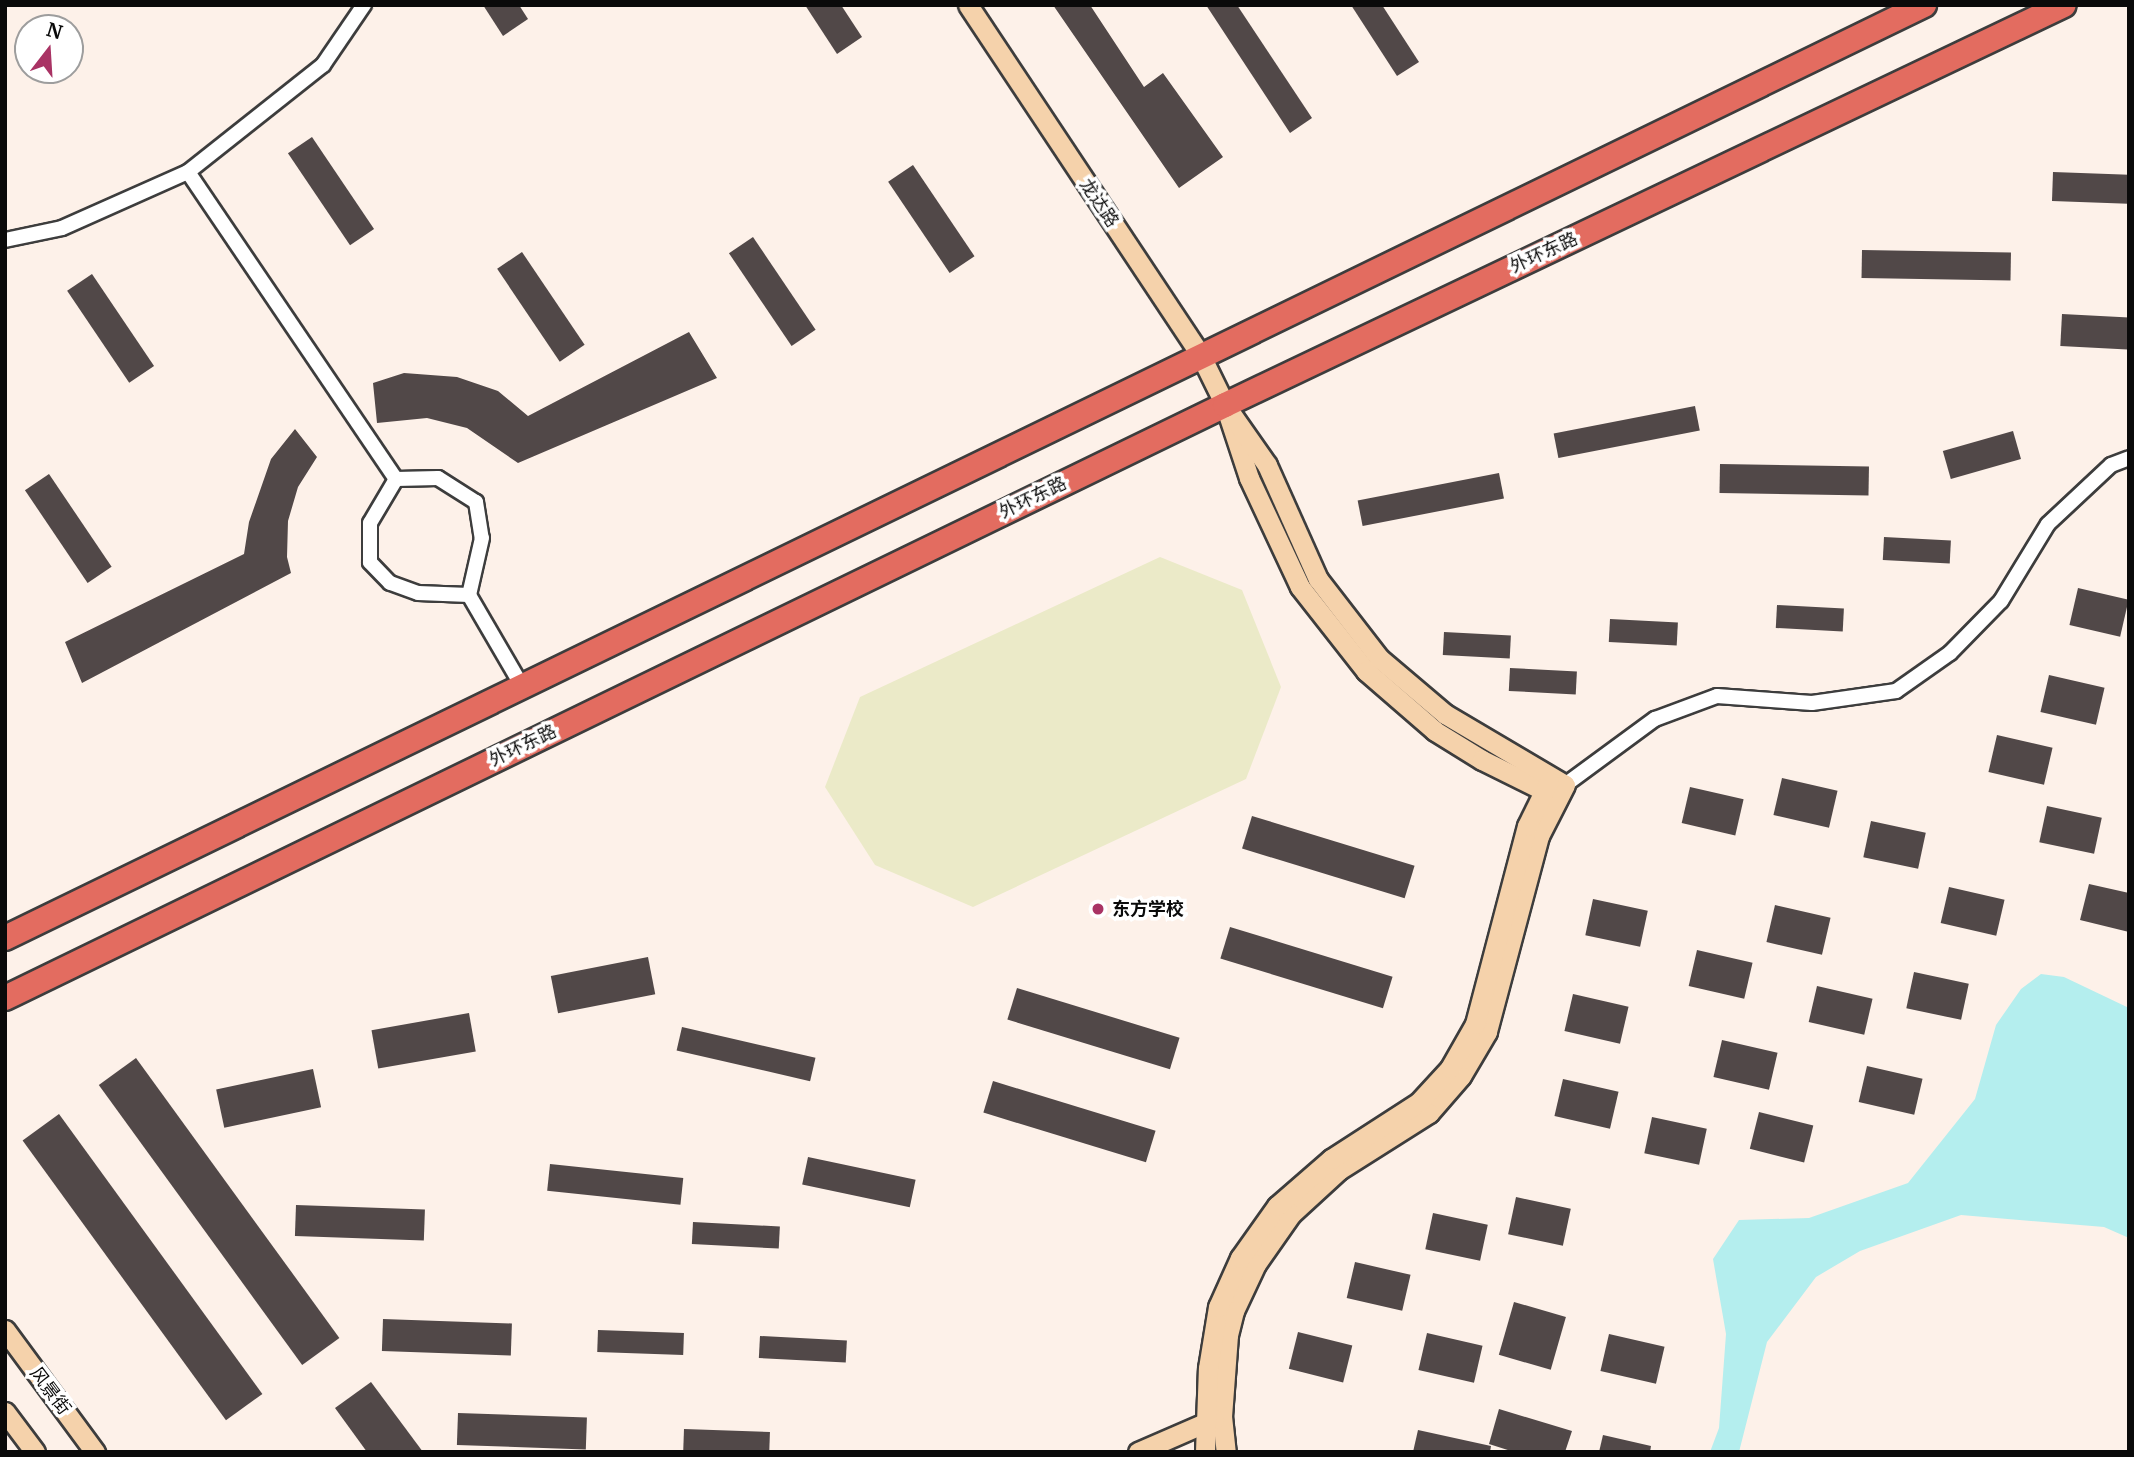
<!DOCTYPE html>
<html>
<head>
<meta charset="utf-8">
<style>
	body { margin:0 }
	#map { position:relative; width:2134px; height:1457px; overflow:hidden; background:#fdf1e9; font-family:Merriweather,"Noto Sans SC",serif }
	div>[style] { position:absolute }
	.pitch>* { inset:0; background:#ebeac8 }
	.water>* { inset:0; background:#b4eeee }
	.building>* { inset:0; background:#514848; transform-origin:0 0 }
	.roads { filter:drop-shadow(2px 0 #3d3d3d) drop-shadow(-2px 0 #3d3d3d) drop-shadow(0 2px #3d3d3d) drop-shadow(0 -2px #3d3d3d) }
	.street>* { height:14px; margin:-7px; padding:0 7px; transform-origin:7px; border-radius:7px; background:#fff }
	.secondary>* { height:19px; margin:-9.5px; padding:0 9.5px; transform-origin:9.5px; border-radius:9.5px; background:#f5d2ab }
	.highway>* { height:24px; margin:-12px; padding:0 12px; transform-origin:12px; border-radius:12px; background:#e36c60 }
	.dots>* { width:19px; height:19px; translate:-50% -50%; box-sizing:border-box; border:4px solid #fff; border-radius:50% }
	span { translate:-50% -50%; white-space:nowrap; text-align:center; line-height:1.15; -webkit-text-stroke:7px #fff; paint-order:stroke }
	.street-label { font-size:18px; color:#0a0a0a }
	.poi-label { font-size:18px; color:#0a0a0a; font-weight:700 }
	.left { translate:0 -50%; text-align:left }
	.frame { position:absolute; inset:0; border:7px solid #0a0a0a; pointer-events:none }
	.north { position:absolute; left:14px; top:14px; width:70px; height:70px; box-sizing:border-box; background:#fff; border:2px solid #9d9d9d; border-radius:50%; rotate:17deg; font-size:19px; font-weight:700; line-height:28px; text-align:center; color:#0a0a0a }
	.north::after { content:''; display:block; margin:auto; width:24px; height:32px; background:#a93364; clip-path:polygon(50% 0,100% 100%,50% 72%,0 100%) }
</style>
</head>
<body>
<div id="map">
	<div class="pitch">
		<i style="clip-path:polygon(1160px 557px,1242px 590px,1281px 687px,1246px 779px,973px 907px,875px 865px,825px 787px,860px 697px)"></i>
	</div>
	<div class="water">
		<i style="clip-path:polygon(2041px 974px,2064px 977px,2129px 1008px,2129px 1238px,2104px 1227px,1961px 1215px,1860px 1251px,1816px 1277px,1767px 1342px,1739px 1452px,1710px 1452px,1719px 1428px,1726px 1334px,1713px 1259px,1739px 1220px,1809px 1218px,1908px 1183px,1975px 1099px,1996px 1025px,2021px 989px)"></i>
	</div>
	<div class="building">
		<i style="clip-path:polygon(483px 5px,519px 5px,528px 19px,503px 36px)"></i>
		<i style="clip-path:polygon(805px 5px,841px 5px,862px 37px,837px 54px)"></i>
		<i style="clip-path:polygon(1053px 5px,1090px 5px,1144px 87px,1163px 73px,1223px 157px,1179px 188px)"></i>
		<i style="clip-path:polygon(1206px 5px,1237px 5px,1312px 118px,1290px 133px)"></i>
		<i style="clip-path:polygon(1351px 5px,1382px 5px,1419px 62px,1397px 76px)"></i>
		<i style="left:312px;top:137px;width:111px;height:29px;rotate:56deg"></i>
		<i style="left:913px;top:165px;width:110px;height:30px;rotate:56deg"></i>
		<i style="left:2053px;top:172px;width:76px;height:29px;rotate:2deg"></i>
		<i style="left:753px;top:237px;width:112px;height:29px;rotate:56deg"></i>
		<i style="left:1862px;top:250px;width:149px;height:28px;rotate:1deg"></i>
		<i style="left:522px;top:252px;width:112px;height:30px;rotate:56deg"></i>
		<i style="left:92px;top:274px;width:111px;height:30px;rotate:56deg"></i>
		<i style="left:2062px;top:314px;width:67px;height:32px;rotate:3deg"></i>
		<i style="clip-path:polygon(689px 332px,717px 378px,518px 463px,467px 428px,427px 418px,377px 423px,373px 383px,404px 373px,457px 377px,498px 391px,528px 416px)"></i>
		<i style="left:1695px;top:406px;width:25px;height:144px;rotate:79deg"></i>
		<i style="clip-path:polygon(295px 429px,317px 457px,298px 487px,288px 521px,287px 557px,291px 573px,82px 683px,65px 642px,244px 554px,249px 522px,271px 459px)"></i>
		<i style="left:2013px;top:431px;width:29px;height:73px;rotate:74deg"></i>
		<i style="left:1720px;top:464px;width:149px;height:29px;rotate:1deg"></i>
		<i style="left:1499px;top:473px;width:26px;height:144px;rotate:79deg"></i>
		<i style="left:49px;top:474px;width:112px;height:29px;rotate:56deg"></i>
		<i style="left:1884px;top:537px;width:67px;height:23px;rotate:3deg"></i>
		<i style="left:2078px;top:588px;width:52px;height:38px;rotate:13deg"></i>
		<i style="left:1777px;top:605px;width:67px;height:23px;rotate:3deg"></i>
		<i style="left:1610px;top:619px;width:68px;height:23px;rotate:3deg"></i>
		<i style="left:1444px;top:632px;width:67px;height:23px;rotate:3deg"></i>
		<i style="left:1510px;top:668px;width:67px;height:23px;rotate:3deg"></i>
		<i style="left:2049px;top:675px;width:57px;height:38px;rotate:13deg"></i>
		<i style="left:1997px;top:735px;width:57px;height:38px;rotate:13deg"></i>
		<i style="left:1782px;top:778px;width:57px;height:38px;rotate:13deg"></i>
		<i style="left:1690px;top:787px;width:55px;height:37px;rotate:13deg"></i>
		<i style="left:2047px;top:806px;width:56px;height:37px;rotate:12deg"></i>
		<i style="left:1252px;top:816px;width:170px;height:34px;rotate:17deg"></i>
		<i style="left:1871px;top:821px;width:56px;height:37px;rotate:12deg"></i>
		<i style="clip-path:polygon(2089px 884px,2129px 893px,2129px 932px,2080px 920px)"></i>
		<i style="left:1949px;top:887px;width:57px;height:37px;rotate:13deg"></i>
		<i style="left:1593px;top:899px;width:56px;height:37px;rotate:12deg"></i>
		<i style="left:1775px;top:905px;width:57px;height:38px;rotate:13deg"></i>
		<i style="left:1230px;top:927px;width:170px;height:33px;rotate:17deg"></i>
		<i style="left:1697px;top:950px;width:57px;height:37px;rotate:13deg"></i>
		<i style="left:648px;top:957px;width:38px;height:99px;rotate:79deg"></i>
		<i style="left:1914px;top:972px;width:56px;height:37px;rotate:12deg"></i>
		<i style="left:1817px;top:986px;width:57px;height:37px;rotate:13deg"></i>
		<i style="left:1017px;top:988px;width:170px;height:33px;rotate:17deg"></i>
		<i style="left:1573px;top:994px;width:57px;height:38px;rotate:13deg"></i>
		<i style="left:469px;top:1013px;width:39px;height:99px;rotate:80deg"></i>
		<i style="left:682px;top:1027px;width:137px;height:24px;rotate:13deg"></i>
		<i style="left:1722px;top:1040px;width:57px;height:38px;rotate:13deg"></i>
		<i style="left:136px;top:1058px;width:346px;height:46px;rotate:54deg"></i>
		<i style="left:1867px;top:1066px;width:57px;height:37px;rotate:13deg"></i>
		<i style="left:313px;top:1069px;width:39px;height:99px;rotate:78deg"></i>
		<i style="left:1563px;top:1079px;width:57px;height:38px;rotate:13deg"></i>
		<i style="left:993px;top:1081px;width:170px;height:33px;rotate:17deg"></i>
		<i style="left:1759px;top:1112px;width:56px;height:38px;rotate:14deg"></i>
		<i style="left:59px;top:1114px;width:346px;height:45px;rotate:54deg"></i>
		<i style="left:1652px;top:1117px;width:56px;height:37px;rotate:12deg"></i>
		<i style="left:808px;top:1157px;width:110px;height:28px;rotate:12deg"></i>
		<i style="left:550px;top:1164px;width:134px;height:27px;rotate:6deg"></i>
		<i style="left:1516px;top:1197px;width:56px;height:38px;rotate:12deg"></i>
		<i style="left:296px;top:1205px;width:129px;height:31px;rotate:2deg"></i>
		<i style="left:1433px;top:1213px;width:56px;height:37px;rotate:12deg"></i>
		<i style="left:693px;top:1222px;width:87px;height:22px;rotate:3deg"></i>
		<i style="left:1355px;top:1262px;width:57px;height:37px;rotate:13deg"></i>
		<i style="left:1514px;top:1302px;width:54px;height:55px;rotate:16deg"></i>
		<i style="left:383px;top:1319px;width:129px;height:32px;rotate:2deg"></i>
		<i style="left:598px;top:1330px;width:86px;height:22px;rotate:2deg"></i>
		<i style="left:1298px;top:1332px;width:56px;height:38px;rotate:14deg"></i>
		<i style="left:1427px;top:1333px;width:57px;height:38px;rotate:13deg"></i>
		<i style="left:1609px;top:1334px;width:57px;height:38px;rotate:13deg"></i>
		<i style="left:760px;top:1336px;width:87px;height:22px;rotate:3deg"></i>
		<i style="clip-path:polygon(371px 1382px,423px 1452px,367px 1452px,335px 1408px)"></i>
		<i style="clip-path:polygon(1499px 1409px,1572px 1431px,1565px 1452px,1514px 1452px,1489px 1444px)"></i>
		<i style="left:458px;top:1413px;width:129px;height:32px;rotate:2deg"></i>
		<i style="left:684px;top:1429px;width:86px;height:22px;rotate:2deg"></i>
		<i style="clip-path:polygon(1418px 1430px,1491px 1446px,1490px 1452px,1413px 1452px)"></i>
		<i style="clip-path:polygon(1603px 1435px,1651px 1446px,1650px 1452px,1599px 1452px)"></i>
	</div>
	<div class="roads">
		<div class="street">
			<i style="left:188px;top:172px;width:371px;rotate:55.9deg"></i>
			<i style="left:396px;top:479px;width:42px;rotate:-1.4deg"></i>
			<i style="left:438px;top:478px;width:45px;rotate:32.3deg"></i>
			<i style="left:476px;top:502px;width:36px;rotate:81deg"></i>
			<i style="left:482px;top:538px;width:58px;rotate:102.8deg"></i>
			<i style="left:469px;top:595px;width:51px;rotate:-177.8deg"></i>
			<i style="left:418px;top:593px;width:30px;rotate:-160deg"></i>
			<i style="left:390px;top:583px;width:29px;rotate:-134deg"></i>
			<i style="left:370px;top:562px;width:39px;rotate:-90deg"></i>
			<i style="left:370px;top:523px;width:51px;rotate:-59.4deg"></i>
			<i style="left:5px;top:240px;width:58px;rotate:-11.9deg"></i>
			<i style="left:62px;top:228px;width:138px;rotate:-24deg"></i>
			<i style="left:188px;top:172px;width:172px;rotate:-38.4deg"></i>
			<i style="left:323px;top:65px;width:73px;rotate:-55.7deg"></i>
			<i style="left:469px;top:595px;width:105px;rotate:59.8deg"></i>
			<i style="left:1565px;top:785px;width:112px;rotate:-36.3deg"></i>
			<i style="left:1655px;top:719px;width:66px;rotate:-20.4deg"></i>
			<i style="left:1717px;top:696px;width:95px;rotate:4.2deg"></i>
			<i style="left:1812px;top:703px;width:85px;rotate:-8.1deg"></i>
			<i style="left:1896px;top:691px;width:66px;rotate:-35.1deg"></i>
			<i style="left:1950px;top:653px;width:73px;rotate:-45.6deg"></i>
			<i style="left:2001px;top:601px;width:90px;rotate:-58.6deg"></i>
			<i style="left:2048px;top:524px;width:86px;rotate:-43.1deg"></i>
			<i style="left:2111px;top:465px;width:19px;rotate:-21deg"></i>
		</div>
		<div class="secondary">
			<i style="left:968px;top:5px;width:421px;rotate:56.4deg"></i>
			<i style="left:1201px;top:356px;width:55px;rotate:63.9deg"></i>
			<i style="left:1225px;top:405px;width:77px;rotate:71.8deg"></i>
			<i style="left:1249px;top:478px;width:120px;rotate:64.9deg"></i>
			<i style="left:1300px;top:587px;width:107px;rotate:51.8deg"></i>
			<i style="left:1366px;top:671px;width:91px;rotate:41deg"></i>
			<i style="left:1435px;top:731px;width:55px;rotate:31.7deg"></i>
			<i style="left:1482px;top:760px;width:84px;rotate:26.3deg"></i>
			<i style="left:1225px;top:405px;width:73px;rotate:55deg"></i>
			<i style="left:1267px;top:465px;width:125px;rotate:65.9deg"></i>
			<i style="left:1318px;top:579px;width:100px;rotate:52.3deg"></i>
			<i style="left:1379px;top:658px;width:87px;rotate:40.3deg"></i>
			<i style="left:1445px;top:714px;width:139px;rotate:30.6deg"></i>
			<i style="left:1565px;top:785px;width:57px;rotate:117deg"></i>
			<i style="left:1539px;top:836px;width:203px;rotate:104.9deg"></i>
			<i style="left:1487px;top:1032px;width:51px;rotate:120.6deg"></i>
			<i style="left:1461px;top:1076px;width:49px;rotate:130.9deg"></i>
			<i style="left:1429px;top:1113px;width:107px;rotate:147.7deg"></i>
			<i style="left:1339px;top:1170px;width:65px;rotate:137.5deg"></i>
			<i style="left:1291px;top:1214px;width:61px;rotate:125deg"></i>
			<i style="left:1256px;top:1264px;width:52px;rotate:115.1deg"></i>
			<i style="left:1234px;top:1311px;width:25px;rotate:104deg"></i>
			<i style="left:1228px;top:1335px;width:81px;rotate:94.2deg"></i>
			<i style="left:1222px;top:1416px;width:36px;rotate:84deg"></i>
			<i style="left:5px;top:1330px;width:152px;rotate:53.6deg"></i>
			<i style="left:5px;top:1412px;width:50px;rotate:53.1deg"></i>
			<i style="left:1138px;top:1452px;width:83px;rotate:-23.5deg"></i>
			<i style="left:1205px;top:1452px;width:84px;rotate:-88deg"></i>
			<i style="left:1208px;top:1368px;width:62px;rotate:-80.7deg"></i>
			<i style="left:1218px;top:1307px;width:54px;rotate:-65.8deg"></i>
			<i style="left:1240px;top:1258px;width:64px;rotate:-54.6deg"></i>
			<i style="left:1277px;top:1206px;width:72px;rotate:-41deg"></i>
			<i style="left:1331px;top:1159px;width:105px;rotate:-32.9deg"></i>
			<i style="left:1419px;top:1102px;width:46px;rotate:-47.6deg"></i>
			<i style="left:1450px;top:1068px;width:51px;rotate:-60.4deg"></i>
			<i style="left:1475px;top:1024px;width:205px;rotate:-75.3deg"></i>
			<i style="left:1527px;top:826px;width:50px;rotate:-63.9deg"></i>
		</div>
		<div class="highway">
			<i style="left:5px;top:938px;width:2134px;rotate:-25.93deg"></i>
			<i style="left:5px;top:998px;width:1356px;rotate:-25.92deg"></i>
			<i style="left:1225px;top:405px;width:929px;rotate:-25.49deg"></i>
		</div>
	</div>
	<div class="dots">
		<i style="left:1098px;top:909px;background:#a93364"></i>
	</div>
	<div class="street-label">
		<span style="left:1099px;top:203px;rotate:56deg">龙达路</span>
		<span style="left:1544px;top:253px;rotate:-25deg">外环东路</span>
		<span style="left:1033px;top:498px;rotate:-26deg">外环东路</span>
		<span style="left:523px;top:746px;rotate:-26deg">外环东路</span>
		<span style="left:50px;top:1391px;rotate:53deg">风景街</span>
	</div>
	<div class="poi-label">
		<span class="left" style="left:1112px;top:909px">东方学校</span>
	</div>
	<div class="frame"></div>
	<div class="north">N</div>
</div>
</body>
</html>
